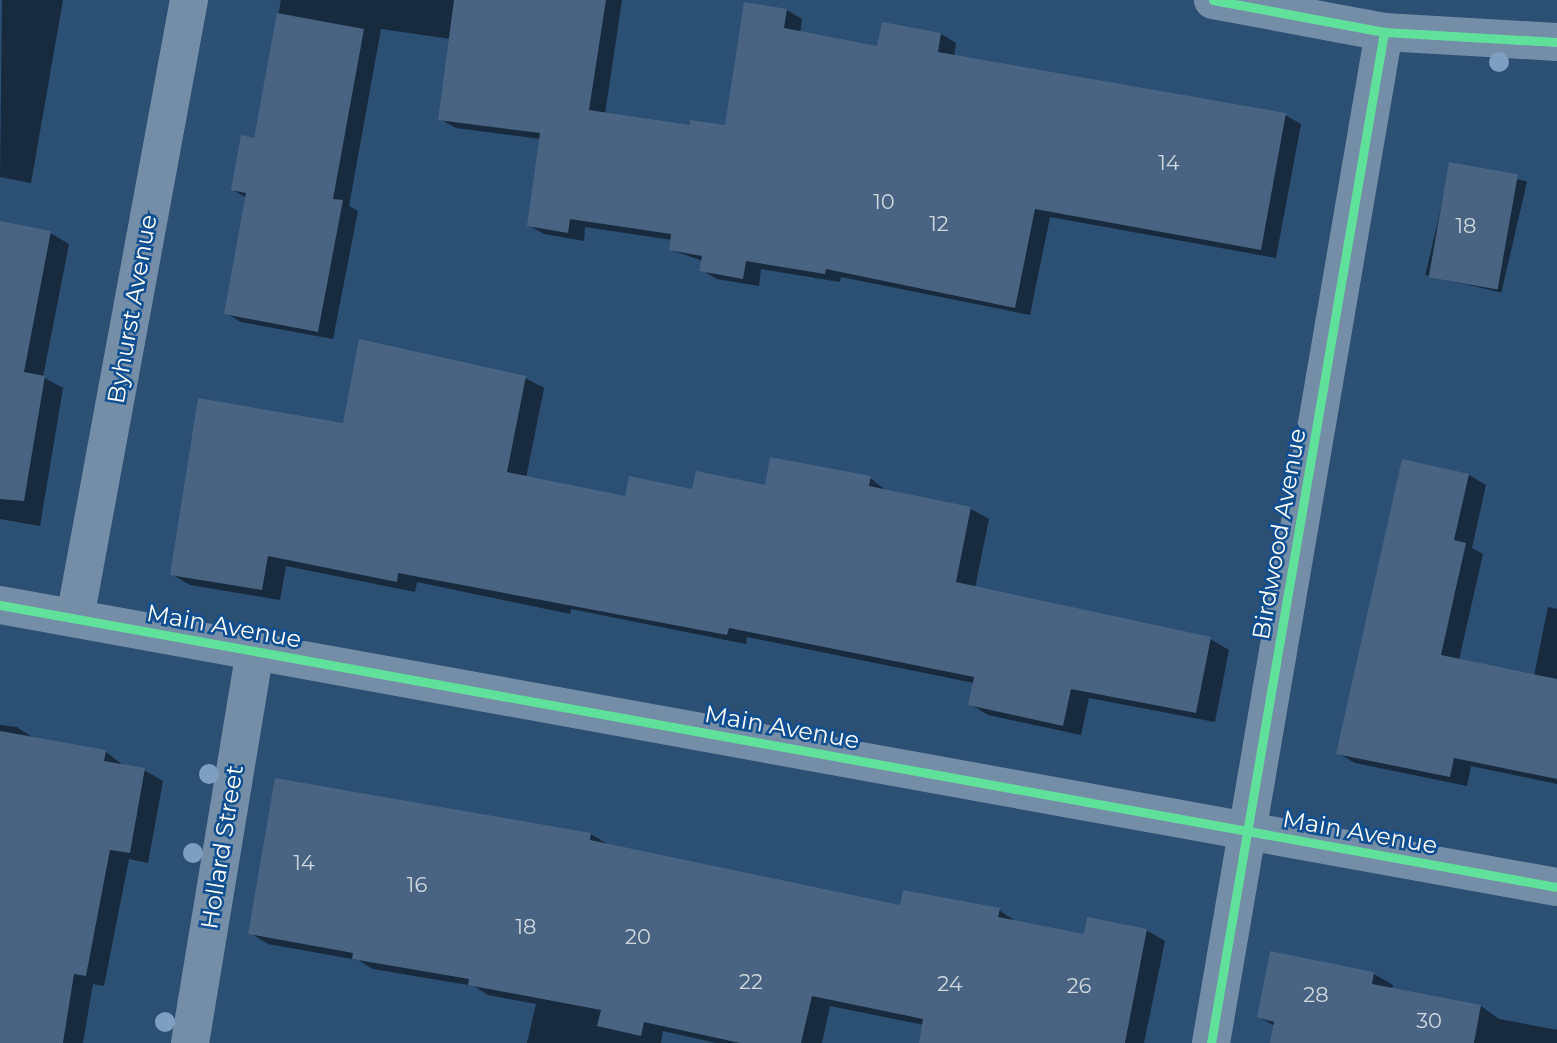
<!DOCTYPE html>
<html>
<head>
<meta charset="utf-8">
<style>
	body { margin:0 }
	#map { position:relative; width:1557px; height:1043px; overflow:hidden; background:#2c4f74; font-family:Montserrat,sans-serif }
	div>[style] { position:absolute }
	.shadow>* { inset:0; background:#0007; transform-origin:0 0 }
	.building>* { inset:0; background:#486482; transform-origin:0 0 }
	.minor>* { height:38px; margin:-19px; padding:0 19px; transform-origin:19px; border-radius:19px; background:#748ea7 }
	.cycleway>* { height:9px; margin:-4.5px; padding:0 4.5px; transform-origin:4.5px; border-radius:4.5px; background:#60e19b }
	.trees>* { width:20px; height:20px; margin:-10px; border-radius:50%; background:#7e9fc0 }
	span { translate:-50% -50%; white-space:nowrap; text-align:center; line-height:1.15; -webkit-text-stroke:5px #0f4e91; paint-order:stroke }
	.number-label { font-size:21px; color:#d1d8e0 }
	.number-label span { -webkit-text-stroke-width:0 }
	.street-label { font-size:24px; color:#fff }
</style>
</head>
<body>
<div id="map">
	<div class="shadow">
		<i style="clip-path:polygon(2px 0,63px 0,31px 183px,0 177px)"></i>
		<i style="clip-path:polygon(281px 0,622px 0,605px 114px,691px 127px,726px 127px,787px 10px,802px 19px,800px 33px,879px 48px,941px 34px,956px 43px,954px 57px,1285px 115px,1301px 124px,1276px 258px,1050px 217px,1030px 315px,841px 277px,840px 282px,761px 269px,759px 286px,717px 279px,701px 270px,703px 261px,671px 250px,672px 240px,585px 227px,584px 241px,544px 234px,528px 225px,541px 139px,456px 128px,440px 119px,451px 39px,381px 29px,349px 206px,358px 211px,333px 339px,241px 322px,226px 313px,247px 198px,233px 190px,255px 140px)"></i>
		<i style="left:1451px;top:164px;width:78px;height:114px;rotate:13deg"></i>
		<i style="clip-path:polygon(0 223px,50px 233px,69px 244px,43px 377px,63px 388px,40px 526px,0 519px)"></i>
		<i style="clip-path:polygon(525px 378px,544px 388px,526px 478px,626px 498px,870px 478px,888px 492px,971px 509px,989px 519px,975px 588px,1210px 639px,1229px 650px,1215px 722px,1089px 698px,1081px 735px,988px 715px,970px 704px,974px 683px,747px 637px,746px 644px,571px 609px,570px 614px,417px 582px,415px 592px,286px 566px,280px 600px,190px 585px,171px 574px,345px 425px)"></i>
		<i style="clip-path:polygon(1469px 475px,1486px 485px,1472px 548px,1483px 554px,1459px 660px,1534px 676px,1548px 607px,1557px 609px,1557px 784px,1471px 766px,1467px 786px,1355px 763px,1338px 753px)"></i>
		<i style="clip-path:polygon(0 725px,17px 727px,35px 739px,106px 752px,124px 766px,144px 770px,163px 781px,148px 863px,129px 859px,104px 986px,93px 984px,83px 1043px,0 1043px)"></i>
		<i style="clip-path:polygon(591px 834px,609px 845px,901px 907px,999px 910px,1018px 923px,1085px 936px,1146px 930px,1165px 941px,1144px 1043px,920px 1043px,924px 1025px,830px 1006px,822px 1043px,716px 1043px,663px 1031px,661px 1043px,527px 1043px,536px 1004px,488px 995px,474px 986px,373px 969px,358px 960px,268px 944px,250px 933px)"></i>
		<i style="clip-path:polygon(1271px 953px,1374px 974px,1393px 985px,1392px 989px,1481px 1006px,1499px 1019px,1557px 1030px,1557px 1043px,1272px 1043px,1275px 1026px,1259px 1017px)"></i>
	</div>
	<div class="building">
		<i style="clip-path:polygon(454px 0,606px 0,589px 110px,690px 125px,690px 120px,725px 125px,744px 2px,787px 9px,784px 28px,877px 46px,882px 22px,941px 33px,938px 52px,1286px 113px,1261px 250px,1035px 209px,1015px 308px,826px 269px,825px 274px,746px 261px,743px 279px,699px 271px,702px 256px,669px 250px,671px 234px,570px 219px,568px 233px,527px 226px,540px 133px,438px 120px)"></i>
		<i style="clip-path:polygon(277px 13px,364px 29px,333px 199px,343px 200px,318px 332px,224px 314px,246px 193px,231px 190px,241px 135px,254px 138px)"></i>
		<i style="left:1449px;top:162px;width:70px;height:117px;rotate:10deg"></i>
		<i style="clip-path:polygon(0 221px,51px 231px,24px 372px,45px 376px,24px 501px,0 499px)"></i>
		<i style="clip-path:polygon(359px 339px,526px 376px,507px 472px,625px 496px,629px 476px,692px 489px,696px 471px,765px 485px,770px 457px,871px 476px,869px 486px,971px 507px,956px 582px,1211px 637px,1196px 713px,1071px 689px,1063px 726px,968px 705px,974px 677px,729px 628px,727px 635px,398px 573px,397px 582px,268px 556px,262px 590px,170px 575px,198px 398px,343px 423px)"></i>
		<i style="clip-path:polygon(1402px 459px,1469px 474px,1454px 540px,1466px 543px,1441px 655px,1557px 679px,1557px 779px,1454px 758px,1450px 777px,1336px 754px)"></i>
		<i style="clip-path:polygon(0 731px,106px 750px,104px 761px,145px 768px,130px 853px,110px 850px,86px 976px,74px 974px,63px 1043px,0 1043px)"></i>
		<i style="clip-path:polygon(275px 778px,591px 833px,590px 840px,900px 905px,903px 890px,1000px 908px,998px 917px,1084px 934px,1087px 917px,1147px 929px,1125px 1043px,919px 1043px,923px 1019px,812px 996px,801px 1043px,740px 1043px,644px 1022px,641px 1036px,597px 1026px,601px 1010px,468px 985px,469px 979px,352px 959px,353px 953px,248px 934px)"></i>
		<i style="clip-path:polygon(1270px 951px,1374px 972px,1372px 984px,1481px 1005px,1474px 1043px,1270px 1043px,1274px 1022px,1257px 1017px)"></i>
	</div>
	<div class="minor">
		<i style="left:1213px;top:0;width:174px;rotate:10.6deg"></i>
		<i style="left:1384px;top:32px;width:173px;rotate:3.3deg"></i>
		<i style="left:0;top:605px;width:1582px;rotate:10.27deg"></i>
		<i style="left:75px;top:618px;width:628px;rotate:-79.55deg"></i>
		<i style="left:190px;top:1043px;width:397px;rotate:-80.6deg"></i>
		<i style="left:1211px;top:1043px;width:1026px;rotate:-80.29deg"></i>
	</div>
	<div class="cycleway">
		<i style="left:1213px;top:0;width:174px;rotate:10.6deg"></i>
		<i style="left:1384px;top:32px;width:173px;rotate:3.3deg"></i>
		<i style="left:0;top:605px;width:1582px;rotate:10.27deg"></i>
		<i style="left:1211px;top:1043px;width:1026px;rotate:-80.29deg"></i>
	</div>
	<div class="trees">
		<i style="left:1499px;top:62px"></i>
		<i style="left:209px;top:774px"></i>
		<i style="left:193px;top:853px"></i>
		<i style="left:165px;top:1022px"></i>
	</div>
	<div class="number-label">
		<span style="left:1169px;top:163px">14</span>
		<span style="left:884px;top:202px">10</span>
		<span style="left:939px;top:224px">12</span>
		<span style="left:1466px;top:226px">18</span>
		<span style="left:304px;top:863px">14</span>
		<span style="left:417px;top:885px">16</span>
		<span style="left:526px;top:927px">18</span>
		<span style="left:638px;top:937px">20</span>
		<span style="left:751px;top:982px">22</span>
		<span style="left:950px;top:984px">24</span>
		<span style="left:1079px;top:986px">26</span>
		<span style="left:1316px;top:995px">28</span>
		<span style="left:1429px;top:1021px">30</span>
	</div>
	<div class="street-label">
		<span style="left:132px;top:309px;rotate:-80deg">Byhurst Avenue</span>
		<span style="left:1279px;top:534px;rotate:-80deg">Birdwood Avenue</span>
		<span style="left:224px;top:626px;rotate:10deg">Main Avenue</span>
		<span style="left:782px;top:727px;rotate:10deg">Main Avenue</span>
		<span style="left:1360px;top:832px;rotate:10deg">Main Avenue</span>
		<span style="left:222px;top:847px;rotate:-81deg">Hollard Street</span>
	</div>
</div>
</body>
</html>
